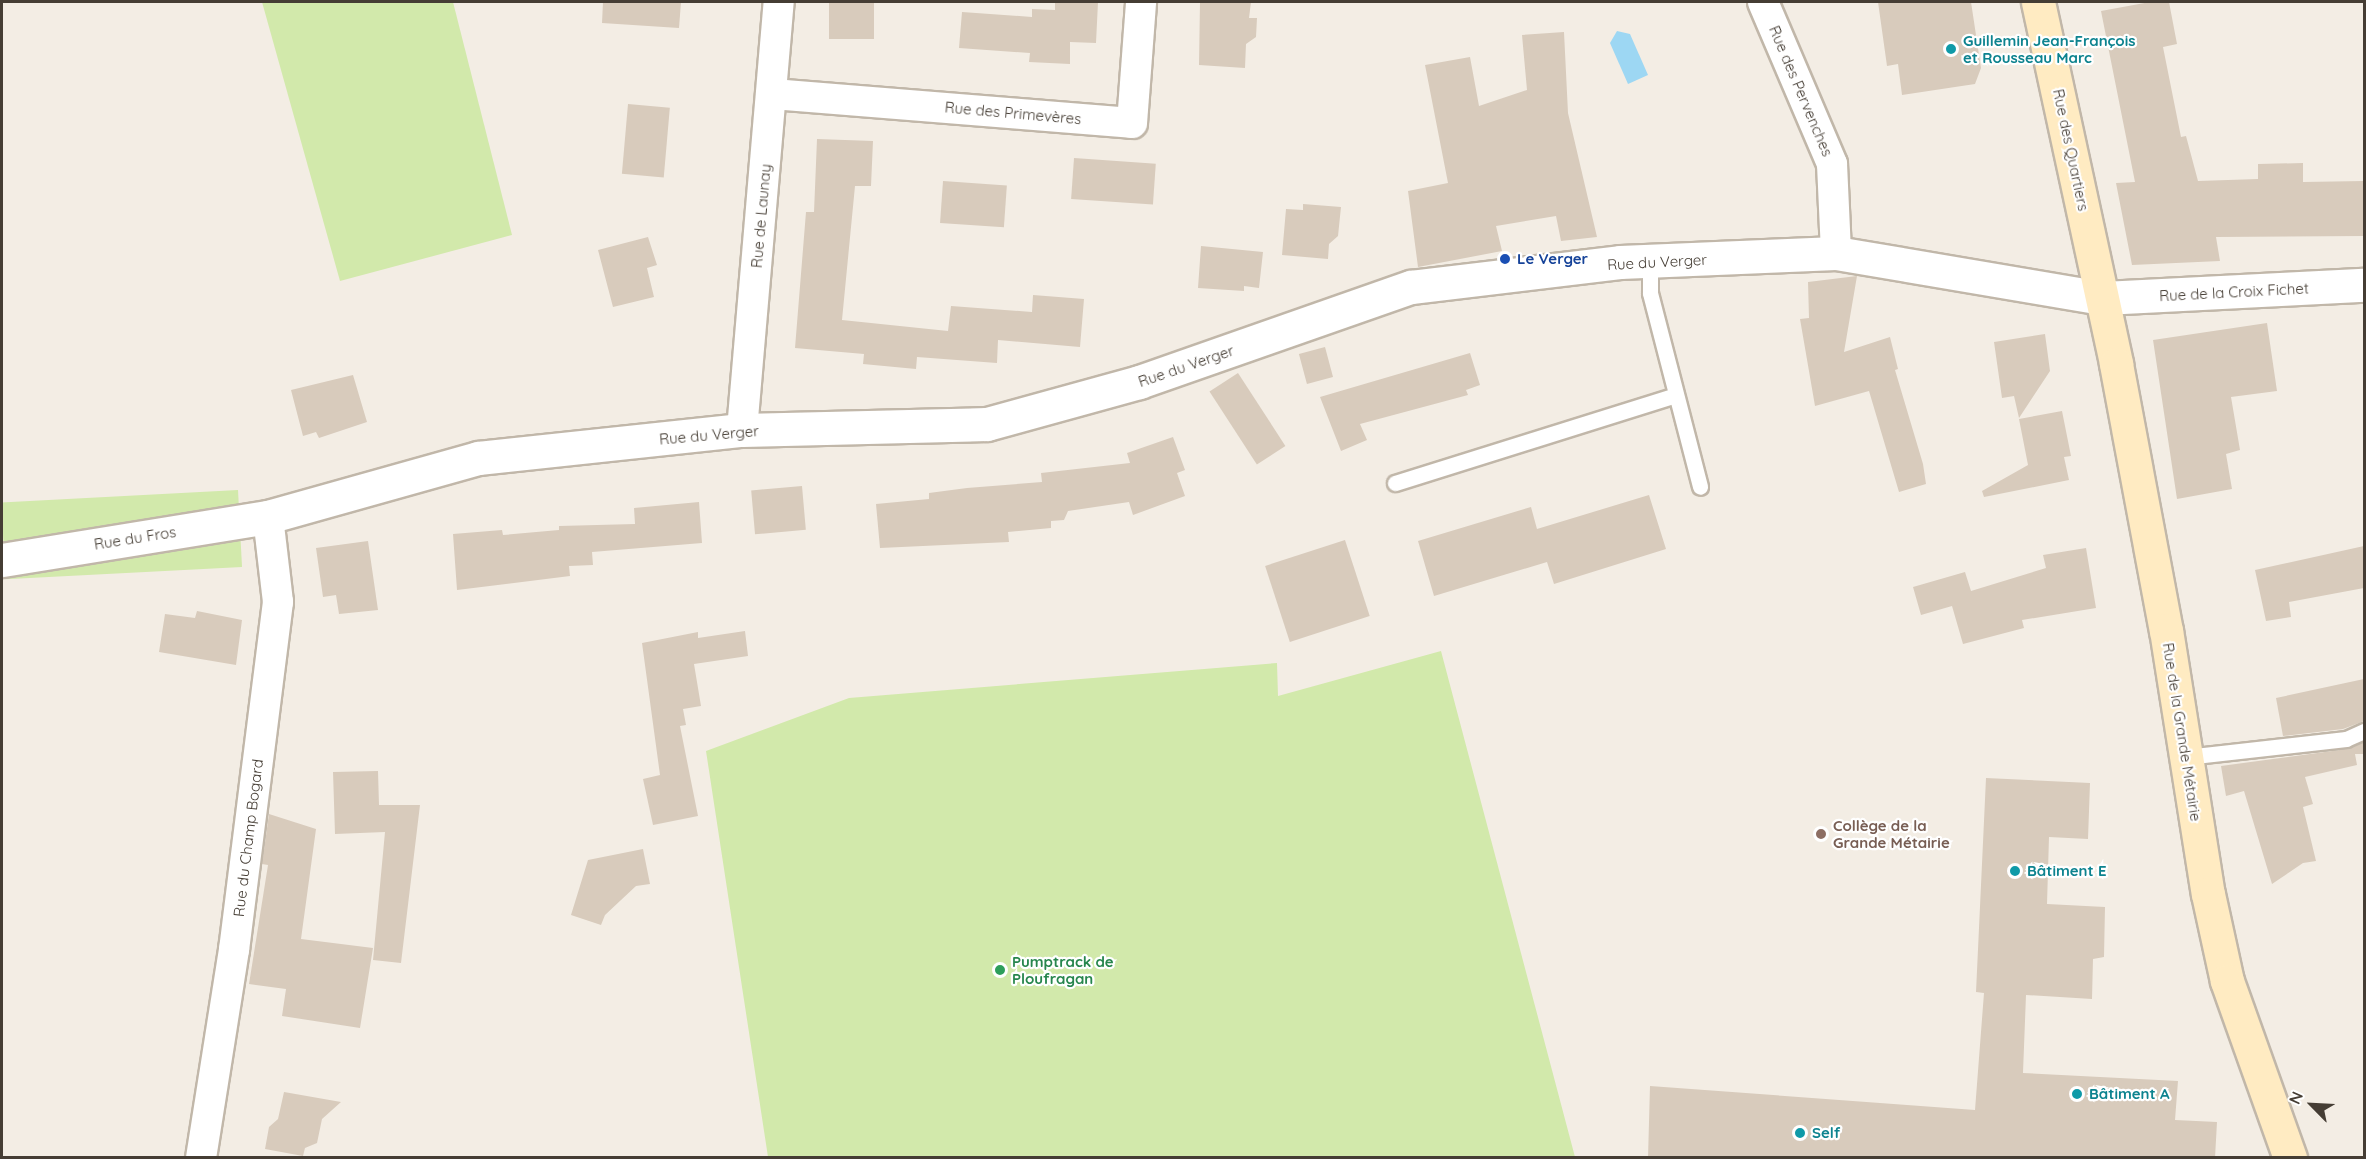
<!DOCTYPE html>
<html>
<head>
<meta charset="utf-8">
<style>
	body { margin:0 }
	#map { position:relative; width:2366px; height:1159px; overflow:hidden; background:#f3ede4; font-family:Quicksand,sans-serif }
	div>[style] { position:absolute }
	.green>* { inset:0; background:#d2e9ab; transform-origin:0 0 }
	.water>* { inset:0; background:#9dd7f3 }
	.building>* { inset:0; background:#d8cbbc; transform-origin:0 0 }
	.roads { filter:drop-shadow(2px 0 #c1b7a9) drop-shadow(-2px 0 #c1b7a9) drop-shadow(0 2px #c1b7a9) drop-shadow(0 -2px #c1b7a9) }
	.service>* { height:15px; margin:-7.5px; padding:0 7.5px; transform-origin:7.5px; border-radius:7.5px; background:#fff }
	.minor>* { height:30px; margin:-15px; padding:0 15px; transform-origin:15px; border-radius:15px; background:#fff }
	.tertiary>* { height:33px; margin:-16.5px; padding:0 16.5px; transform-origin:16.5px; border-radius:16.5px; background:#fff }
	.secondary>* { height:33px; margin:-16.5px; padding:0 16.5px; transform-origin:16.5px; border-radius:16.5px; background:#ffebc2 }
	.dots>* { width:16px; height:16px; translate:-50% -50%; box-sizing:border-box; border:3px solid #fff; border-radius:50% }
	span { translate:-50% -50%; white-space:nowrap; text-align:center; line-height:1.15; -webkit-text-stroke:4.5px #fff; paint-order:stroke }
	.culture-label { font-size:15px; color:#0d838f; font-weight:700 }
	.left { translate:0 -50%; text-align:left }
	.street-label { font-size:15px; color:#453d34 }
	.transit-label { font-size:15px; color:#164399; font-weight:700 }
	.education-label { font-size:15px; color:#785e54; font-weight:700 }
	.leisure-label { font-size:15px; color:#27864d; font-weight:700 }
	.frame { position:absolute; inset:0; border:3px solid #453d34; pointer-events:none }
	.north { position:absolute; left:2282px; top:1075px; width:60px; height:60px; -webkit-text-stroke:4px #fff; paint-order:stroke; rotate:294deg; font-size:16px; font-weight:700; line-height:24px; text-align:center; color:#453d34 }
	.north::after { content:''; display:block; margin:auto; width:21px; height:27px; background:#453d34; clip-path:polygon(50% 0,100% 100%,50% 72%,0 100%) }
</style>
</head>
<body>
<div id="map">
	<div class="green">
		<i style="clip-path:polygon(262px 2px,453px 2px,512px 235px,340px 281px)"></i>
		<i style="left:238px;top:490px;width:77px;height:237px;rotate:87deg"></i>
		<i style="clip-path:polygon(1441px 651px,1575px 1157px,768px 1157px,706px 751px,849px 698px,1277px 663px,1278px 696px)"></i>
	</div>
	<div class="water">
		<i style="clip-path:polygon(1617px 31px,1630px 34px,1648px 75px,1628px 84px,1610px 43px)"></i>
	</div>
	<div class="building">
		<i style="clip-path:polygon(603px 2px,681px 2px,679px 28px,602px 23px)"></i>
		<i style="left:829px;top:2px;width:45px;height:37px"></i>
		<i style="clip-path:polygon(1055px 2px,1098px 2px,1096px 43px,1070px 42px,1070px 64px,1029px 62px,1030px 53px,959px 48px,962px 12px,1032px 17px,1032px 9px,1055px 10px)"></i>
		<i style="clip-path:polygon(1200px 2px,1251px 2px,1249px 18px,1257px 18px,1256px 37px,1246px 44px,1245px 68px,1199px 65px)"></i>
		<i style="clip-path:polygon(1878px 2px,1971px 2px,1981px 68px,1975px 84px,1902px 95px,1898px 64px,1887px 66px)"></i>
		<i style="clip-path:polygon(2150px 2px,2169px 2px,2177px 44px,2163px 47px,2181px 137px,2186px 136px,2198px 181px,2258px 179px,2258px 164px,2303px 163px,2303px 182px,2364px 181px,2364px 236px,2216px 237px,2220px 261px,2132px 265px,2116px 183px,2135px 182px,2101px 11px)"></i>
		<i style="clip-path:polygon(1564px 32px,1568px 113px,1597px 237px,1561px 241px,1556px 216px,1496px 226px,1502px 251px,1418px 267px,1408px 191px,1448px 183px,1425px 65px,1470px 57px,1479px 106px,1527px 90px,1522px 35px)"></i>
		<i style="left:628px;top:104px;width:42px;height:70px;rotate:5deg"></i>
		<i style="clip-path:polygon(817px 139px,873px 141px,871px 186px,855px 186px,842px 320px,948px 331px,951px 306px,1032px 312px,1033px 295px,1084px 299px,1080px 347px,998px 340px,997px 363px,917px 357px,916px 369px,863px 364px,864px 354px,795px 348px,806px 212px,814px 212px)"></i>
		<i style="left:1074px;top:158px;width:82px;height:41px;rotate:4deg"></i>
		<i style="left:943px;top:181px;width:64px;height:42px;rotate:4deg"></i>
		<i style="clip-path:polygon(1303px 204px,1341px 207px,1338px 236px,1329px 244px,1328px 259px,1282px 255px,1286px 209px,1303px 210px)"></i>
		<i style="clip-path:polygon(648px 237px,657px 265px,647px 268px,654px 297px,613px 307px,598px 250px)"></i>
		<i style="clip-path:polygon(1201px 246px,1263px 252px,1259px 288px,1244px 286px,1244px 291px,1198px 288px)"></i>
		<i style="clip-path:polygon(1857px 276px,1844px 352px,1890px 337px,1898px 369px,1895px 370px,1923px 464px,1926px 484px,1899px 492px,1869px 391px,1815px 406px,1800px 319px,1809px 318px,1808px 282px)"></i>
		<i style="clip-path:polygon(2267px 323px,2277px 391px,2231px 397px,2240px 450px,2226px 454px,2232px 489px,2177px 499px,2153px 340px)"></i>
		<i style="clip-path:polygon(2045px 334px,2050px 371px,2019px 418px,2014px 396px,2002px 398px,1994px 342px)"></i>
		<i style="left:1325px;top:347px;width:31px;height:27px;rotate:75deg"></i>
		<i style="clip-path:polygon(1470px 353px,1480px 385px,1466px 390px,1468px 395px,1360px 424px,1367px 440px,1341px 451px,1320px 397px)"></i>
		<i style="left:1238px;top:373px;width:87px;height:34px;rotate:57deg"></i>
		<i style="clip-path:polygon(353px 375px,367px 422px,319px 438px,316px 432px,303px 436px,291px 390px)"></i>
		<i style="clip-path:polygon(2062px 411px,2071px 456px,2064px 457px,2069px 480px,1984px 497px,1982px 491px,2028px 465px,2019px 419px)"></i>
		<i style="clip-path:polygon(1173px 437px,1185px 470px,1177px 473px,1185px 496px,1133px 515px,1129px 502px,1068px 511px,1064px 520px,1051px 521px,1051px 528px,1008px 532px,1009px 542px,880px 548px,876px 504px,929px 499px,929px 493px,967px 488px,1042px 482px,1041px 473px,1130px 463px,1127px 453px)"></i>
		<i style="left:802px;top:486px;width:44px;height:51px;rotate:85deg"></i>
		<i style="clip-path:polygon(1649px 495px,1666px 549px,1554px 584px,1547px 562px,1434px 596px,1418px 541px,1531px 507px,1537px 529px)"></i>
		<i style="clip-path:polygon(699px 502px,702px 543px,592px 552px,593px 565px,569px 566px,570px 576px,457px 590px,453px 534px,502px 530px,503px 535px,559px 530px,559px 526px,635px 524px,634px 508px)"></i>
		<i style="left:1345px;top:540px;width:80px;height:84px;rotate:72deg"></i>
		<i style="clip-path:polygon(368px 541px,378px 610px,339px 614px,336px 595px,323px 597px,316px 548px)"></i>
		<i style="clip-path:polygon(2364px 546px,2364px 588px,2289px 602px,2291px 617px,2266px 621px,2255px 570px)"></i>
		<i style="clip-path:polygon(2086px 548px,2096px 608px,2022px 620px,2024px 628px,1963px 644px,1952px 606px,1921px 615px,1913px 587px,1965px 572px,1971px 591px,2046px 568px,2043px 555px)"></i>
		<i style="clip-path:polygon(197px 611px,242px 620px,236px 665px,159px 652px,165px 614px,195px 618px)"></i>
		<i style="clip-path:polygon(745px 631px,748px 656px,694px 664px,701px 706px,683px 709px,686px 725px,680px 726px,698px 816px,653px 825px,643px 779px,660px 775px,642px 643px,698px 632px,698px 638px)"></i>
		<i style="clip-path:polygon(2364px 679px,2364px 721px,2343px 729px,2283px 736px,2276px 698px)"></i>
		<i style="clip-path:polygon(2364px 741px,2364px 754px,2355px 754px,2357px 765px,2305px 777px,2313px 804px,2303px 807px,2316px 861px,2303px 863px,2272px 884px,2244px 791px,2226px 796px,2221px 766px,2347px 749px)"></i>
		<i style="clip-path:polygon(378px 771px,379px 805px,420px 805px,401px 963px,373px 960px,385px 832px,335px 834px,333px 772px)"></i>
		<i style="clip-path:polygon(1986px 778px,2090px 783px,2088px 839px,2049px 837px,2047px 904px,2105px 907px,2104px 957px,2093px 959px,2092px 999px,2026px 995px,2023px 1073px,2178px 1081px,2175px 1120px,2217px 1122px,2215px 1158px,1648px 1158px,1650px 1086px,1975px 1110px,1984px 993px,1976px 992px)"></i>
		<i style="clip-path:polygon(269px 814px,316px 829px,301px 939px,373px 948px,360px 1028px,282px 1016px,286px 989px,249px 984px,268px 865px,262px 864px)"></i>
		<i style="clip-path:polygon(643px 849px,650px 884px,636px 886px,605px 915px,601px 925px,571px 915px,588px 860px)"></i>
		<i style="clip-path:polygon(284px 1092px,341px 1102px,322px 1119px,317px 1143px,305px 1148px,303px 1156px,265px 1149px,269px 1127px,278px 1119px)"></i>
	</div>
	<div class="roads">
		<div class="service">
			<i style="left:1650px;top:261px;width:32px;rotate:90deg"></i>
			<i style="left:1650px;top:293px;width:200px;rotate:75.5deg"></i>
			<i style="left:1395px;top:483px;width:294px;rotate:-17.4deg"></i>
			<i style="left:2186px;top:757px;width:161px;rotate:-6.4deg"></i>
			<i style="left:2346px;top:739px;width:20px;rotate:-24deg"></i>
		</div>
		<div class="minor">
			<i style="left:1763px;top:2px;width:176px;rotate:66.9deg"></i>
			<i style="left:1832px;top:164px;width:89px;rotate:87.4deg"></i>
			<i style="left:772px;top:94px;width:361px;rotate:4.6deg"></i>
			<i style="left:1132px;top:123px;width:121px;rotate:-85.7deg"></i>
			<i style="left:742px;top:430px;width:430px;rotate:-85.1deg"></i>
			<i style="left:201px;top:1158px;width:211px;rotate:-81deg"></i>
			<i style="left:234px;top:950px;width:351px;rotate:-82.8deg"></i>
			<i style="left:278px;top:602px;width:86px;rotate:-96.7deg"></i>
		</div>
		<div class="tertiary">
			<i style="left:2px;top:560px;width:269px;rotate:-9.2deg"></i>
			<i style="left:268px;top:517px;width:218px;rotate:-15.7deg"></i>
			<i style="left:478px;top:458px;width:265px;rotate:-6.1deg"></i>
			<i style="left:742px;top:430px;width:245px;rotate:-1.4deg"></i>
			<i style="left:987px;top:424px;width:158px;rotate:-15.4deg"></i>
			<i style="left:1139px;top:382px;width:288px;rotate:-19.3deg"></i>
			<i style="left:1411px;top:287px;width:210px;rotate:-6.8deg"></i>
			<i style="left:1620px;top:262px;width:216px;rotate:-2.4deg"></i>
			<i style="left:1836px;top:253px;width:271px;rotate:9.6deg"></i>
			<i style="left:2103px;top:298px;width:261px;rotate:-2.9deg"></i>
		</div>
		<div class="secondary">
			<i style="left:2038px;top:2px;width:370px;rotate:77.8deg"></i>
			<i style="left:2116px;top:364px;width:271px;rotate:79.4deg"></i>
			<i style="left:2166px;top:630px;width:267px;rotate:81deg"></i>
			<i style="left:2208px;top:894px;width:89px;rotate:77.7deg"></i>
			<i style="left:2227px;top:981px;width:188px;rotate:70.4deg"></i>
		</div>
	</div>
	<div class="dots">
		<i style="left:1951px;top:49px;background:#0f9aa8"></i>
		<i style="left:1505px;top:259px;background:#1a4fb4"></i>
		<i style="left:1821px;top:834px;background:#8d6e63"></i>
		<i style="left:2015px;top:871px;background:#0f9aa8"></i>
		<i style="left:1000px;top:970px;background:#2e9e5b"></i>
		<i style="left:2077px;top:1094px;background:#0f9aa8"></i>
		<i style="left:1800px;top:1133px;background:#0f9aa8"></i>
	</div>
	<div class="culture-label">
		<span class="left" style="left:1963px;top:49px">Guillemin Jean-François<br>et Rousseau Marc</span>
		<span class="left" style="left:2027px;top:871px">Bâtiment E</span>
		<span class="left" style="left:2089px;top:1094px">Bâtiment A</span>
		<span class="left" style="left:1812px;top:1133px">Self</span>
	</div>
	<div class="street-label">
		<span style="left:1801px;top:91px;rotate:67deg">Rue des Pervenches</span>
		<span style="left:1013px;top:113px;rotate:5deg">Rue des Primevères</span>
		<span style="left:2071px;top:150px;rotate:78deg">Rue des Quartiers</span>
		<span style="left:761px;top:216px;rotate:-85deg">Rue de Launay</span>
		<span style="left:1657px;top:262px;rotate:-3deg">Rue du Verger</span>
		<span style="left:2234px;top:292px;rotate:-3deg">Rue de la Croix Fichet</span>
		<span style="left:1186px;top:366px;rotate:-19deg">Rue du Verger</span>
		<span style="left:709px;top:435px;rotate:-5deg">Rue du Verger</span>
		<span style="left:135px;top:538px;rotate:-9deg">Rue du Fros</span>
		<span style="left:2182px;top:732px;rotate:81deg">Rue de la Grande Métairie</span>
		<span style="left:248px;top:838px;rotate:-83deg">Rue du Champ Bogard</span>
	</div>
	<div class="transit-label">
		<span class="left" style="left:1517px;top:259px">Le Verger</span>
	</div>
	<div class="education-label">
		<span class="left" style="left:1833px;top:834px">Collège de la<br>Grande Métairie</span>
	</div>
	<div class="leisure-label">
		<span class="left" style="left:1012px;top:970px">Pumptrack de<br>Ploufragan</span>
	</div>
	<div class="frame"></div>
	<div class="north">N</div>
</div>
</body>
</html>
